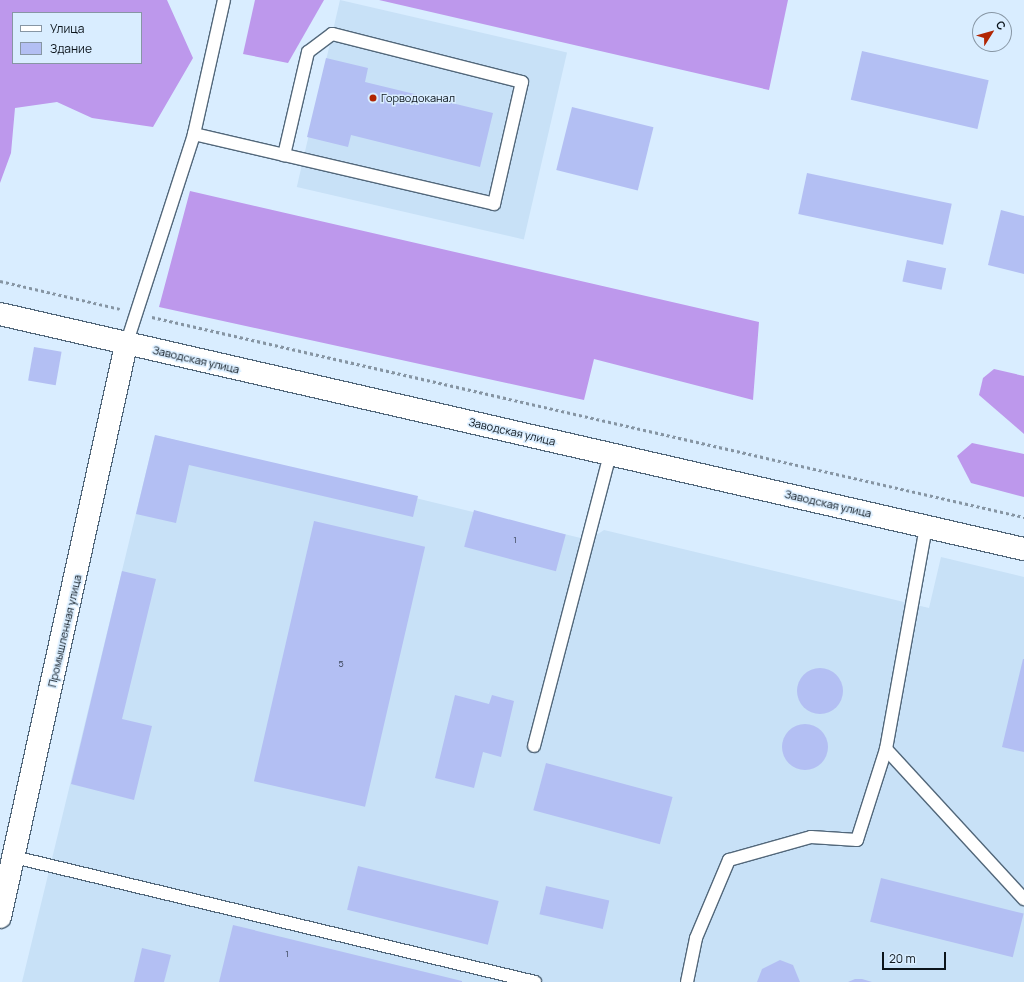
<!DOCTYPE html>
<html>
<head>
<meta charset="utf-8">
<style>
	body { margin:0 }
	#map { position:relative; width:1024px; height:982px; overflow:hidden; background:#d9edff; font-family:Manrope,sans-serif }
	div>[style] { position:absolute }
	.built>* { inset:0; background:#c8e1f7; transform-origin:0 0 }
	.forest>* { inset:0; background:#bd98ec }
	.building>* { inset:0; background:#b3bff3; transform-origin:0 0 }
	.round { border-radius:50% }
	.path>* { height:2.5px; margin-top:-1.25px; transform-origin:0; background:repeating-linear-gradient(90deg,#8695a3 0 3px,transparent 0 6px) }
	.roads { filter:drop-shadow(1px 0 #52677a) drop-shadow(-1px 0 #52677a) drop-shadow(0 1px #52677a) drop-shadow(0 -1px #52677a) }
	.lane>* { height:12px; margin:-6px; padding:0 6px; transform-origin:6px; border-radius:6px; background:#fff }
	.street>* { height:22px; margin:-11px; padding:0 11px; transform-origin:11px; border-radius:11px; background:#fff }
	.secondary>* { height:22px; margin:-11px; padding:0 11px; transform-origin:11px; border-radius:11px; background:#fff }
	.dots>* { width:11px; height:11px; translate:-50% -50%; box-sizing:border-box; border:2px solid #d9edff; border-radius:50% }
	span { translate:-50% -50%; white-space:nowrap; text-align:center; line-height:1.15; -webkit-text-stroke:3px #d9edff; paint-order:stroke }
	.number-label { font-size:9px; color:#353f51 }
	.number-label span { -webkit-text-stroke-width:0 }
	.poi-label { font-size:11px; color:#0b141b }
	.left { translate:0 -50%; text-align:left }
	.street-label { font-size:11px; color:#0b141b }
	.legend { position:absolute; left:12px; top:12px; width:130px; height:52px; box-sizing:border-box; background:#d9edff; border:1px solid #8796a4; margin:0; padding:5px 7px; list-style:none; font-size:12px; color:#0b141b }
	.legend li { display:flex; align-items:center; gap:8px; height:20px }
	.legend b { width:20px; border:1px solid #8796a4 }
	.north { position:absolute; left:972px; top:12px; width:40px; height:40px; box-sizing:border-box; background:#d9edff; border:1px solid #8796a4; border-radius:50%; rotate:53deg; font-size:11px; font-weight:700; line-height:16px; text-align:center; color:#0b141b }
	.north::after { content:''; display:block; margin:auto; width:14px; height:18px; background:#b12503; clip-path:polygon(50% 0,100% 100%,50% 72%,0 100%) }
	.scale { position:absolute; left:882px; top:952px; width:64px; height:18px; box-sizing:border-box; border:2px solid #0b141b; border-top:0; padding-left:5px; font-size:12px; line-height:14px; white-space:nowrap; color:#0b141b; -webkit-text-stroke:3px #d9edff; paint-order:stroke }
</style>
</head>
<body>
<div id="map">
	<div class="built">
		<i style="left:340px;top:0;width:233px;height:192px;rotate:13deg"></i>
		<i style="clip-path:polygon(155px 435px,589px 540px,604px 530px,929px 608px,941px 557px,1024px 577px,1024px 982px,22px 982px)"></i>
	</div>
	<div class="forest">
		<i style="clip-path:polygon(evenodd,0 0,167px 0,193px 58px,153px 127px,92px 118px,57px 102px,15px 108px,11px 153px,0 183px,0 0,13px 13px,141px 13px,141px 63px,13px 63px,13px 13px)"></i>
		<i style="clip-path:polygon(255px 0,324px 0,288px 63px,243px 54px)"></i>
		<i style="clip-path:polygon(379px 0,788px 0,769px 90px)"></i>
		<i style="clip-path:polygon(190px 191px,759px 322px,753px 400px,594px 359px,584px 400px,159px 307px)"></i>
		<i style="clip-path:polygon(994px 369px,1024px 376px,1024px 434px,979px 395px,983px 378px)"></i>
		<i style="clip-path:polygon(972px 443px,1024px 454px,1024px 497px,971px 483px,957px 456px)"></i>
	</div>
	<div class="building">
		<i style="left:862px;top:51px;width:130px;height:50px;rotate:13deg"></i>
		<i style="clip-path:polygon(326px 58px,368px 68px,365px 82px,493px 113px,480px 167px,351px 135px,348px 147px,307px 137px)"></i>
		<i style="left:572px;top:107px;width:84px;height:65px;rotate:14deg"></i>
		<i style="left:807px;top:173px;width:148px;height:42px;rotate:12deg"></i>
		<i style="clip-path:polygon(1001px 210px,1024px 216px,1024px 274px,988px 265px)"></i>
		<i style="left:907px;top:260px;width:40px;height:22px;rotate:12deg"></i>
		<i style="left:34px;top:347px;width:28px;height:34px;rotate:10deg"></i>
		<i style="clip-path:polygon(155px 435px,418px 496px,413px 517px,189px 465px,176px 523px,136px 514px)"></i>
		<i style="left:474px;top:510px;width:95px;height:38px;rotate:15deg"></i>
		<i style="left:314px;top:521px;width:114px;height:267px;rotate:13deg"></i>
		<i style="clip-path:polygon(122px 571px,156px 579px,122px 719px,152px 726px,134px 800px,71px 784px)"></i>
		<i style="clip-path:polygon(1023px 659px,1024px 659px,1024px 752px,1002px 747px)"></i>
		<i class="round" style="left:797px;top:668px;width:46px;height:46px"></i>
		<i style="clip-path:polygon(455px 695px,489px 704px,492px 695px,514px 701px,501px 757px,483px 752px,474px 788px,435px 778px)"></i>
		<i class="round" style="left:782px;top:724px;width:46px;height:46px"></i>
		<i style="left:546px;top:763px;width:131px;height:49px;rotate:15deg"></i>
		<i style="left:358px;top:866px;width:145px;height:45px;rotate:14deg"></i>
		<i style="left:881px;top:878px;width:147px;height:45px;rotate:14deg"></i>
		<i style="left:546px;top:886px;width:65px;height:29px;rotate:13deg"></i>
		<i style="clip-path:polygon(233px 925px,462px 981px,462px 982px,219px 982px)"></i>
		<i style="clip-path:polygon(142px 948px,171px 955px,164px 982px,134px 982px)"></i>
		<i style="clip-path:polygon(780px 960px,793px 965px,800px 982px,757px 982px,762px 969px)"></i>
		<i style="clip-path:polygon(862px 979px,872px 982px,848px 982px,855px 979px)"></i>
	</div>
	<div class="path">
		<i style="left:0;top:281px;width:123px;rotate:13.1deg"></i>
		<i style="left:152px;top:317px;width:895px;rotate:12.92deg"></i>
	</div>
	<div class="roads">
		<div class="lane">
			<i style="left:194px;top:134px;width:308px;rotate:13.1deg"></i>
			<i style="left:494px;top:204px;width:125px;rotate:-77.1deg"></i>
			<i style="left:522px;top:82px;width:196px;rotate:-165.8deg"></i>
			<i style="left:332px;top:34px;width:30px;rotate:143deg"></i>
			<i style="left:308px;top:52px;width:106px;rotate:103.1deg"></i>
			<i style="left:126px;top:345px;width:222px;rotate:-72.1deg"></i>
			<i style="left:194px;top:134px;width:137px;rotate:-77.4deg"></i>
			<i style="left:534px;top:746px;width:301px;rotate:-75.4deg"></i>
			<i style="left:886px;top:749px;width:204px;rotate:47.4deg"></i>
			<i style="left:14px;top:857px;width:536px;rotate:13.49deg"></i>
			<i style="left:687px;top:982px;width:45px;rotate:-78.4deg"></i>
			<i style="left:696px;top:938px;width:85px;rotate:-67.1deg"></i>
			<i style="left:729px;top:860px;width:85px;rotate:-15.7deg"></i>
			<i style="left:811px;top:837px;width:46px;rotate:3.7deg"></i>
			<i style="left:857px;top:840px;width:96px;rotate:-72.3deg"></i>
			<i style="left:886px;top:749px;width:227px;rotate:-79.8deg"></i>
		</div>
		<div class="street">
			<i style="left:0;top:917px;width:586px;rotate:-77.58deg"></i>
		</div>
		<div class="secondary">
			<i style="left:0;top:314px;width:1051px;rotate:12.93deg"></i>
		</div>
	</div>
	<div class="dots">
		<i style="left:373px;top:98px;background:#b12503"></i>
	</div>
	<div class="number-label">
		<span style="left:515px;top:540px">1</span>
		<span style="left:341px;top:664px">5</span>
		<span style="left:287px;top:954px">1</span>
	</div>
	<div class="poi-label">
		<span class="left" style="left:381px;top:98px">Горводоканал</span>
	</div>
	<div class="street-label">
		<span style="left:196px;top:360px;rotate:13deg">Заводская улица</span>
		<span style="left:512px;top:432px;rotate:13deg">Заводская улица</span>
		<span style="left:828px;top:504px;rotate:13deg">Заводская улица</span>
		<span style="left:65px;top:631px;rotate:-77deg">Промышленная улица</span>
	</div>
	<ul class="legend">
	<li><b style="height:5px;background:#fff"></b>Улица</li>
	<li><b style="height:11px;background:#b3bff3"></b>Здание</li>
	</ul>
	<div class="north">С</div>
	<div class="scale">20 m</div>
</div>
</body>
</html>
